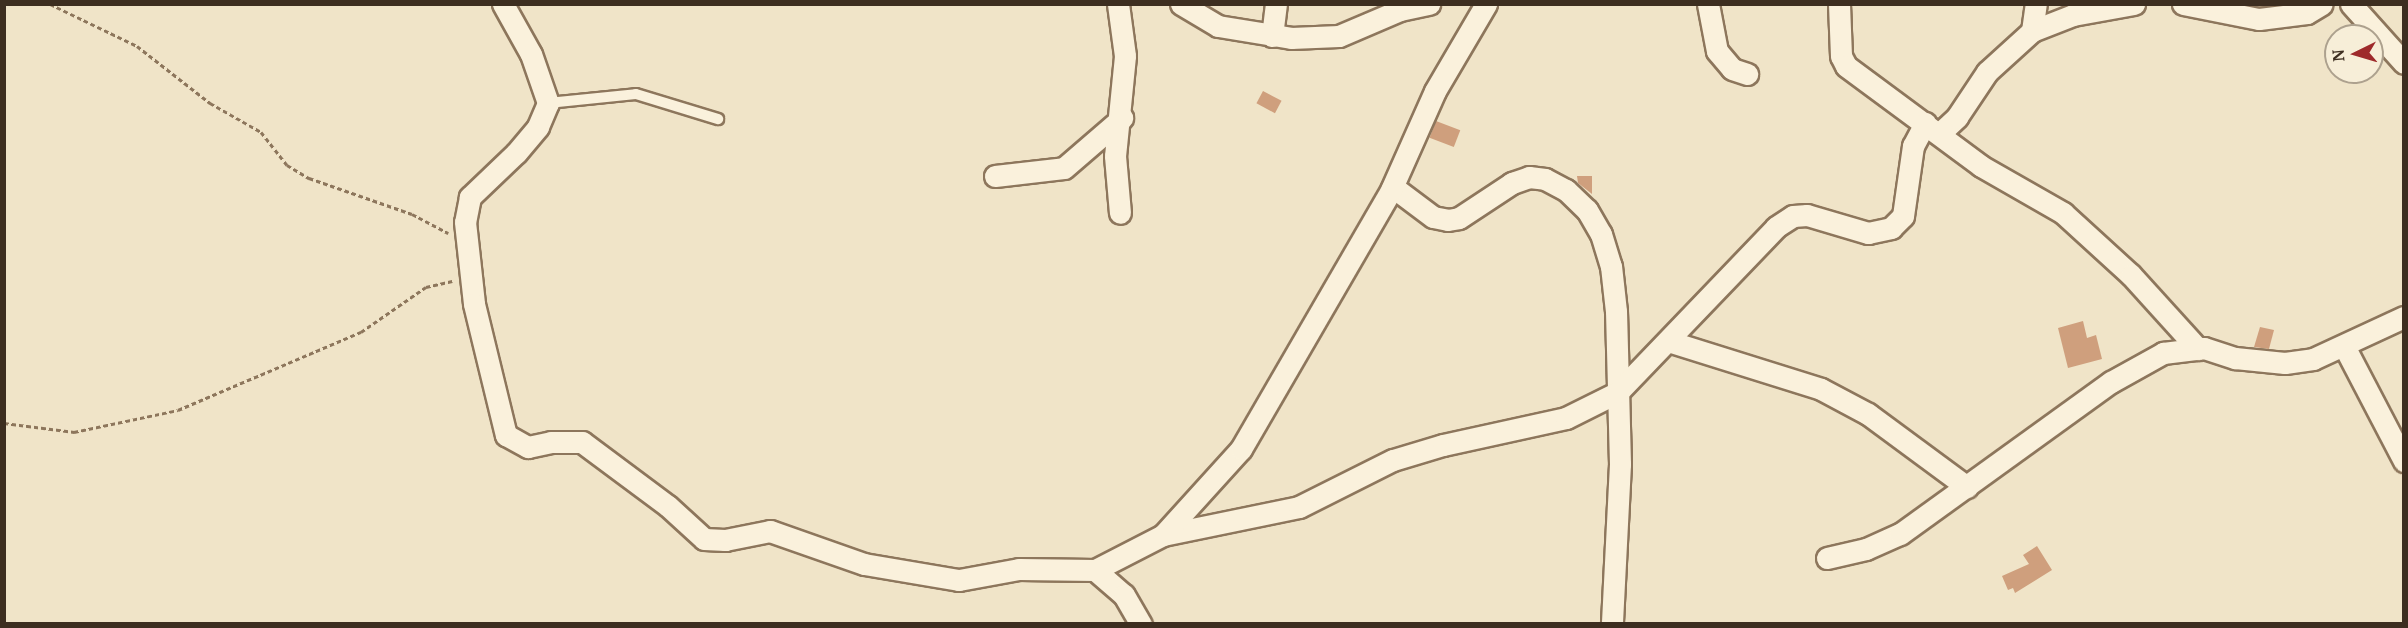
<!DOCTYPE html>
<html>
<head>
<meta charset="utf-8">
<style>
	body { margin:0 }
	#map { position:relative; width:2408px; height:628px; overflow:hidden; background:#f0e4c8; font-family:"PT Serif",serif }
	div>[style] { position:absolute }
	.building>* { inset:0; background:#cf9f7d; transform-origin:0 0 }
	.path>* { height:3px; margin-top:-1.5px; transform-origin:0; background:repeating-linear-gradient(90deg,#8d765c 0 4.5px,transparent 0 7.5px) }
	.roads { filter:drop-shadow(2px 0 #8d765c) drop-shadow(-2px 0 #8d765c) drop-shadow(0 2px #8d765c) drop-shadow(0 -2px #8d765c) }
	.service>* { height:10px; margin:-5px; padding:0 5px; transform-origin:5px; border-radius:5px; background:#faf1dc }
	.minor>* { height:21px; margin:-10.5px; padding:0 10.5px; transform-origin:10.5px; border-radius:10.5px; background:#faf1dc }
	span { translate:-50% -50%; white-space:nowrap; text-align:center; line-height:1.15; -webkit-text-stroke:4.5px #f7eed8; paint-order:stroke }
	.frame { position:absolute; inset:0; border:6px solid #3d2e20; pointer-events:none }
	.north { position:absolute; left:2324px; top:24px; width:60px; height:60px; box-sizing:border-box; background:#f7eed8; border:2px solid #ada18e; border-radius:50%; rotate:265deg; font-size:16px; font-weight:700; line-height:24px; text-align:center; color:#3d2e20 }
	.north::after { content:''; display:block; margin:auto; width:21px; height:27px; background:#9e2a2b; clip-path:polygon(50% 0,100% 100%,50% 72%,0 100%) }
</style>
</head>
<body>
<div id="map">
	<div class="building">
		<i style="left:1263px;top:91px;width:21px;height:14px;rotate:28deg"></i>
		<i style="left:1436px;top:121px;width:26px;height:18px;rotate:21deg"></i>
		<i style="clip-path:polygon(1577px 176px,1592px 176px,1592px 194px,1578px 183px)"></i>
		<i style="clip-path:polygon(2083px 321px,2087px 338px,2096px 335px,2102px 359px,2068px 368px,2058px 328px)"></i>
		<i style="clip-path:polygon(2260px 327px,2274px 330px,2269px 349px,2254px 347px)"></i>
		<i style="clip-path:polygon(2037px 546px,2052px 570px,2015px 593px,2013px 588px,2008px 590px,2002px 576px,2029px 564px,2023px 555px)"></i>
	</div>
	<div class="path">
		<i style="left:50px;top:4px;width:97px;rotate:25.8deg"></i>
		<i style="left:137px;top:46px;width:93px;rotate:38deg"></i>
		<i style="left:210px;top:103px;width:59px;rotate:29.6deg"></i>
		<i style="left:261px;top:132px;width:42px;rotate:51.8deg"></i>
		<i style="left:287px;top:165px;width:26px;rotate:31deg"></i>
		<i style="left:309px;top:178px;width:109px;rotate:19.3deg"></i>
		<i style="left:412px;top:214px;width:41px;rotate:27.8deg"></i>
		<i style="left:4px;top:423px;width:71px;rotate:7.3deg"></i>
		<i style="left:74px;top:432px;width:106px;rotate:-11.9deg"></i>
		<i style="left:178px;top:410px;width:199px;rotate:-23.1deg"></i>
		<i style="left:361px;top:332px;width:79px;rotate:-34.7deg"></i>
		<i style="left:426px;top:287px;width:27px;rotate:-13deg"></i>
	</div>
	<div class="roads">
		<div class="service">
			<i style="left:548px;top:103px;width:88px;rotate:-5.8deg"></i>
			<i style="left:636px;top:94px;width:86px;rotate:17deg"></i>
		</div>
		<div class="minor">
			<i style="left:503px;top:4px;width:57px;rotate:60.8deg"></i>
			<i style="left:531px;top:54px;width:52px;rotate:70.9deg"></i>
			<i style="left:548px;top:103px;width:26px;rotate:113deg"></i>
			<i style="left:538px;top:127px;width:34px;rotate:130deg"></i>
			<i style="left:516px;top:153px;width:64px;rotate:136.3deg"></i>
			<i style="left:470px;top:197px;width:25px;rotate:101deg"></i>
			<i style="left:465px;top:222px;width:82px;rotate:83.7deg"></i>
			<i style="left:474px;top:304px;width:135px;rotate:76.3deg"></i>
			<i style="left:506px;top:435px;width:25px;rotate:29deg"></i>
			<i style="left:528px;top:447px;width:24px;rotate:-12deg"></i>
			<i style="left:551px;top:442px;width:31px"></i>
			<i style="left:582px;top:442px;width:107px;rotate:36.7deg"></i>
			<i style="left:668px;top:506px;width:49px;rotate:42.5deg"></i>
			<i style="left:704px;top:539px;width:21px;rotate:3deg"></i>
			<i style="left:725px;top:540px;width:46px;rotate:-11.3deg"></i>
			<i style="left:770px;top:531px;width:100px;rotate:19.3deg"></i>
			<i style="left:864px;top:564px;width:96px;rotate:9.6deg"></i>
			<i style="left:959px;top:580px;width:61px;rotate:-10.4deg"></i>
			<i style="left:1019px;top:569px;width:76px;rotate:0.8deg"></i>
			<i style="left:1095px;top:570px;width:38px;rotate:41deg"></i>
			<i style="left:1124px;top:595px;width:34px;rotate:60deg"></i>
			<i style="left:1118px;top:4px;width:52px;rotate:82.3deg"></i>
			<i style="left:1125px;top:56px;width:100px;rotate:95.7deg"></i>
			<i style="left:1115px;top:156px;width:57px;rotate:85deg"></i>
			<i style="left:1181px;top:4px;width:43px;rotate:30.7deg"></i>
			<i style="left:1218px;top:26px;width:74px;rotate:9.3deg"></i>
			<i style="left:1291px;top:38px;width:48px;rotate:-2.4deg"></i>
			<i style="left:1339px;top:36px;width:66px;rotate:-23.1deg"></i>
			<i style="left:1400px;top:10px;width:30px;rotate:-12deg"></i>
			<i style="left:1708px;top:4px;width:48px;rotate:79.2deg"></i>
			<i style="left:1717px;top:51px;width:23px;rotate:50deg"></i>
			<i style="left:1732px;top:69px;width:16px;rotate:18deg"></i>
			<i style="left:1839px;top:4px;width:52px;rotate:87.8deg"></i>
			<i style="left:1841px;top:56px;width:11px;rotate:63deg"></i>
			<i style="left:1846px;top:66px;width:168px;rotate:36.5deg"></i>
			<i style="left:1981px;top:166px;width:95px;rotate:29.8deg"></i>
			<i style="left:2063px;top:213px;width:92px;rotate:42.4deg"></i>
			<i style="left:2131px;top:275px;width:100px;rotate:47.8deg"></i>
			<i style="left:2183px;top:4px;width:77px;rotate:11.2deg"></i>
			<i style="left:2259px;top:19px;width:48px;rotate:-7.1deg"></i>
			<i style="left:2307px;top:13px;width:17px;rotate:-31deg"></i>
			<i style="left:2351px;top:4px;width:79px;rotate:48.1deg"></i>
			<i style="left:2032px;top:31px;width:27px;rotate:-82deg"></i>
			<i style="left:1272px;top:36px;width:32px;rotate:-83deg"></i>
			<i style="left:1939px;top:134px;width:25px;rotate:-43deg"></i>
			<i style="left:1957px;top:117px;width:54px;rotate:-56.3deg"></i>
			<i style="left:1987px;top:72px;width:61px;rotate:-42.3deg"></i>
			<i style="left:2032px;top:31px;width:44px;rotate:-21.3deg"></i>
			<i style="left:2073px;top:15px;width:62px;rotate:-10.2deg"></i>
			<i style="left:995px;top:176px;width:69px;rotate:-6.6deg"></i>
			<i style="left:1064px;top:168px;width:77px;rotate:-40.8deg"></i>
			<i style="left:1393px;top:187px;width:50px;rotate:36.9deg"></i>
			<i style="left:1433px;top:217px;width:15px;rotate:11deg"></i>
			<i style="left:1448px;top:220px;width:11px;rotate:-10deg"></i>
			<i style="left:1459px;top:218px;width:64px;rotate:-33.4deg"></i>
			<i style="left:1512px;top:183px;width:18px;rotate:-19deg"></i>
			<i style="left:1529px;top:177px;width:16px;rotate:7deg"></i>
			<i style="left:1545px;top:179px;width:24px;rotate:28deg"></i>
			<i style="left:1566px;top:190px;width:29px;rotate:44deg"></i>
			<i style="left:1587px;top:210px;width:28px;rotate:60deg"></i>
			<i style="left:1601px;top:234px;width:34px;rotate:73deg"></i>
			<i style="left:1611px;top:266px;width:45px;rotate:83.7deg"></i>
			<i style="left:1616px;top:311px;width:153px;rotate:88.5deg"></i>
			<i style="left:1620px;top:464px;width:160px;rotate:92.9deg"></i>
			<i style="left:1668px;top:341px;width:160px;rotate:17.4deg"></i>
			<i style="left:1821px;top:389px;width:53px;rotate:28deg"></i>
			<i style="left:1868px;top:414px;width:123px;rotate:36.4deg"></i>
			<i style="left:2344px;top:346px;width:130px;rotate:62.4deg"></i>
			<i style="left:1163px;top:535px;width:139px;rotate:-11.6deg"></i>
			<i style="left:1299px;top:507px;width:105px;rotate:-26.6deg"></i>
			<i style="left:1393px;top:460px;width:52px;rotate:-16.7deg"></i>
			<i style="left:1443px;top:445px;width:126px;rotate:-12.4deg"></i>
			<i style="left:1566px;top:418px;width:58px;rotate:-26.6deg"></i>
			<i style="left:1618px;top:392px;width:228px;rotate:-46.2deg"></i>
			<i style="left:1776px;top:227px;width:20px;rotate:-33deg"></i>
			<i style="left:1793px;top:216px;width:14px;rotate:-4deg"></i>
			<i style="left:1807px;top:215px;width:64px;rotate:16.4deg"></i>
			<i style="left:1868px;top:233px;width:24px;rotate:-12deg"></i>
			<i style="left:1891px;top:228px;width:17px;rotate:-45deg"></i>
			<i style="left:1903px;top:216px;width:71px;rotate:-81.9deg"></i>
			<i style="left:1913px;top:146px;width:26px;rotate:-62deg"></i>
			<i style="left:1827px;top:558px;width:40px;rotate:-13deg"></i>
			<i style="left:1866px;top:549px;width:37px;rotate:-24deg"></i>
			<i style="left:1900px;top:534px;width:260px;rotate:-35.8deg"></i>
			<i style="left:2111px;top:382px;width:60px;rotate:-29.1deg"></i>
			<i style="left:2163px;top:353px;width:41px;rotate:-7deg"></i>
			<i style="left:2204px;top:348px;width:33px;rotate:18deg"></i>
			<i style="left:2235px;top:358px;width:50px;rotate:5.7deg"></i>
			<i style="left:2285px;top:363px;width:28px;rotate:-8deg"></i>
			<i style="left:2313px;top:359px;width:100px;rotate:-24.8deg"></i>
			<i style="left:1095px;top:570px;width:76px;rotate:-27.2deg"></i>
			<i style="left:1163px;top:535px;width:116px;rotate:-47.8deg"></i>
			<i style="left:1241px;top:449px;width:299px;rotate:-59.9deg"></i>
			<i style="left:1391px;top:190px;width:108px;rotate:-66deg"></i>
			<i style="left:1435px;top:91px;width:101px;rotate:-59.6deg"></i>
		</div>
	</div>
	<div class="frame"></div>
	<div class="north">N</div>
</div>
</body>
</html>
